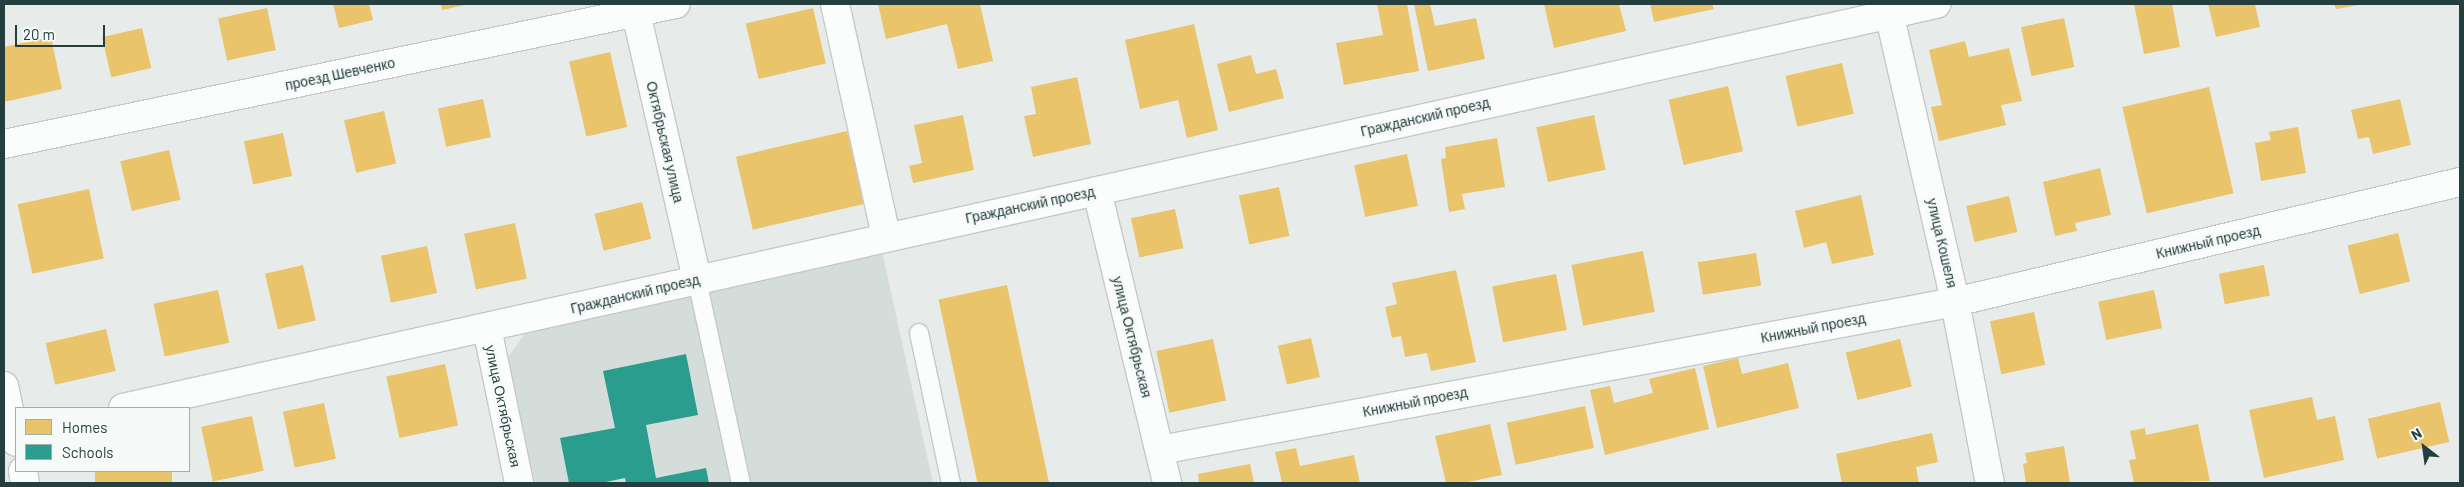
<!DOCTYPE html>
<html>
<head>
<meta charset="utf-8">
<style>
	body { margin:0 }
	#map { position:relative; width:2464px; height:487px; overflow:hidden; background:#e7eceb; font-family:Barlow,sans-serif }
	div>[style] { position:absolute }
	.built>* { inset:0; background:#d5dddb }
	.homes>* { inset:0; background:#e9c46a; transform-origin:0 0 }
	.schools>* { inset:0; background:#2a9d8f }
	.roads { filter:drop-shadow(1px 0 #c4c9c8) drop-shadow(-1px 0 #c4c9c8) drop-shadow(0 1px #c4c9c8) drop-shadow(0 -1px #c4c9c8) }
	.lane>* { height:18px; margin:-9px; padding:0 9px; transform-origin:9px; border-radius:9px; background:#fbfcfc }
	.street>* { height:28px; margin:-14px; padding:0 14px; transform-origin:14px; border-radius:14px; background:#fbfcfc }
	span { translate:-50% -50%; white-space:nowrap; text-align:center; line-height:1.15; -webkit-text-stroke:5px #f6faf9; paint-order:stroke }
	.street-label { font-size:14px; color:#243f3e }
	.frame { position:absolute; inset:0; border:5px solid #243f3e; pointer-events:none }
	.legend { position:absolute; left:15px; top:407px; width:175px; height:65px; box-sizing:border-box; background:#f6faf9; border:1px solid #a2afae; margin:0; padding:6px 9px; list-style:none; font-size:15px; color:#243f3e }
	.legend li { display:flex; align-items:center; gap:10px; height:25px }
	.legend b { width:25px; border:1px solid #a2afae }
	.north { position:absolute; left:2399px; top:422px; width:50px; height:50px; -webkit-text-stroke:4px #f6faf9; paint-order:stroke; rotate:330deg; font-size:14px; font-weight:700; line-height:20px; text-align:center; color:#243f3e }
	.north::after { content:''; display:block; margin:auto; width:18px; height:22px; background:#243f3e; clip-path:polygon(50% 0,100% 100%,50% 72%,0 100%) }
	.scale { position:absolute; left:15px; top:25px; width:90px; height:22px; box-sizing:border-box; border:2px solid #243f3e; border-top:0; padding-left:6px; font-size:15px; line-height:18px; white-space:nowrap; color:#243f3e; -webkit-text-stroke:4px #f6faf9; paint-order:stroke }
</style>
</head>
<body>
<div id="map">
	<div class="built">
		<i style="clip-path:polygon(882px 251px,933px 483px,535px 483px,508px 357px,529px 328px)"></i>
	</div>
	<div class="homes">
		<i style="clip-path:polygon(333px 4px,369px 4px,373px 20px,339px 28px)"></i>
		<i style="clip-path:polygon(441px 4px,465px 4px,465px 5px,442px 10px)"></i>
		<i style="clip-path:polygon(878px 4px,980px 4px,993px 61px,958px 69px,947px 24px,886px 39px)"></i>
		<i style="clip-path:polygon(1377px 4px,1407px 4px,1419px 71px,1344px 85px,1336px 43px,1383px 35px)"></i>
		<i style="clip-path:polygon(1414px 4px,1430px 4px,1435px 26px,1476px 18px,1485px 59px,1428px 71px)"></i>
		<i style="clip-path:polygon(1544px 4px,1619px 4px,1626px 31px,1554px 48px)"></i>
		<i style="clip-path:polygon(1650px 4px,1712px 4px,1714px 9px,1654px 22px)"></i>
		<i style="clip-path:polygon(2134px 4px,2172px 4px,2180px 47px,2144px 54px)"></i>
		<i style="clip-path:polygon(2208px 4px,2255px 4px,2260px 27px,2216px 37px)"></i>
		<i style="clip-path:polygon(2334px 4px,2358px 4px,2358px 5px,2336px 9px)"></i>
		<i style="left:267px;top:8px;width:43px;height:50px;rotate:78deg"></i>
		<i style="left:813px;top:8px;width:57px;height:69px;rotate:77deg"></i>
		<i style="left:2064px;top:18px;width:50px;height:44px;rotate:78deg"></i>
		<i style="clip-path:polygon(1194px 24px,1218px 130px,1187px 138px,1178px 100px,1140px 109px,1125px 40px)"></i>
		<i style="left:142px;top:28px;width:41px;height:41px;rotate:77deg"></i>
		<i style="clip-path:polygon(51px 37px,62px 89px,4px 102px,4px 47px)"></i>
		<i style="clip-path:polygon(1965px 41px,1969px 57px,2009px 48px,2022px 101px,2001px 105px,2006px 125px,1939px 141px,1931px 107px,1942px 105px,1929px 50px)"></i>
		<i style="left:610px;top:52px;width:77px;height:42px;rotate:77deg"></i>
		<i style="clip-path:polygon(1251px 55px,1256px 74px,1276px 69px,1284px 98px,1229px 112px,1217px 64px)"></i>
		<i style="left:1842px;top:63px;width:52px;height:58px;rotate:77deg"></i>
		<i style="clip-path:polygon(1077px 77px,1091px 144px,1033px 157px,1024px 116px,1036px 114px,1031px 87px)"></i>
		<i style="left:1728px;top:86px;width:67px;height:61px;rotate:77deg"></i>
		<i style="left:2209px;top:87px;width:109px;height:89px;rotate:77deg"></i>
		<i style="left:483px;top:99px;width:39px;height:46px;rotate:78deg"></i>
		<i style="clip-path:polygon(2400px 99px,2411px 145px,2373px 154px,2369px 137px,2358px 139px,2351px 110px)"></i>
		<i style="left:384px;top:111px;width:54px;height:41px;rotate:77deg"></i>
		<i style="clip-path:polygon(963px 115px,974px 170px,913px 183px,909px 166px,922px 163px,914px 125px)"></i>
		<i style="left:1594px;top:115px;width:56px;height:59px;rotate:78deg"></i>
		<i style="clip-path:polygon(2298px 127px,2306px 173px,2261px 181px,2255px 143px,2271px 140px,2269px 132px)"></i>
		<i style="left:847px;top:131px;width:75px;height:114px;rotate:77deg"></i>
		<i style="left:283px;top:133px;width:44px;height:40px;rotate:78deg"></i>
		<i style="clip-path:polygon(1497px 138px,1505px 187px,1462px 194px,1465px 209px,1449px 212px,1441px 159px,1446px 158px,1445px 147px)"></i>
		<i style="left:169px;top:150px;width:51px;height:50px;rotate:77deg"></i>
		<i style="left:1407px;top:154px;width:53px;height:54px;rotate:78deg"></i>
		<i style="clip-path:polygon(2100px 168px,2111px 215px,2075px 223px,2077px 231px,2055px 236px,2043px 182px)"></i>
		<i style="left:1279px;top:187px;width:50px;height:41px;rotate:78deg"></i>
		<i style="left:89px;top:189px;width:71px;height:73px;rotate:78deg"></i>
		<i style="clip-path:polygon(1861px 195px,1874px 255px,1832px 264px,1826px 242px,1804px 248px,1795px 211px)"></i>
		<i style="left:2009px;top:196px;width:37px;height:44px;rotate:77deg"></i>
		<i style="left:642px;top:202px;width:38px;height:49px;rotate:76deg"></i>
		<i style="left:1175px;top:209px;width:40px;height:45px;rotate:78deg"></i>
		<i style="left:515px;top:223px;width:57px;height:52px;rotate:78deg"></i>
		<i style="left:2398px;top:233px;width:50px;height:52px;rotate:76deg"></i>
		<i style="left:427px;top:246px;width:48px;height:47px;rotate:78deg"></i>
		<i style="left:1643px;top:251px;width:62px;height:73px;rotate:79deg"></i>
		<i style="left:1756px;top:253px;width:33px;height:59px;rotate:81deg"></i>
		<i style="left:303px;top:265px;width:57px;height:39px;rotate:77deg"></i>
		<i style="left:2264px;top:265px;width:31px;height:46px;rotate:79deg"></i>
		<i style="clip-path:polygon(1456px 270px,1476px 362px,1431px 371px,1427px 353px,1405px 357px,1401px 336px,1392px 338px,1385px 307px,1397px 304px,1392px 283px)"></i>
		<i style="left:1556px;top:274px;width:57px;height:65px;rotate:79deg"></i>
		<i style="left:1007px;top:285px;width:203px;height:70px;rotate:78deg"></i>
		<i style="left:218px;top:290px;width:54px;height:66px;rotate:78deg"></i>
		<i style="left:2154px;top:290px;width:39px;height:57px;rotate:78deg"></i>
		<i style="left:2034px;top:312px;width:54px;height:45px;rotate:78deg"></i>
		<i style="left:106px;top:329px;width:43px;height:62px;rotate:77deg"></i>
		<i style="left:1311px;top:338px;width:40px;height:34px;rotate:77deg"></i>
		<i style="left:1213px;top:339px;width:63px;height:58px;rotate:78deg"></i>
		<i style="left:1900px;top:339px;width:49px;height:56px;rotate:76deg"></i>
		<i style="clip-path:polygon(1738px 358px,1742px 374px,1788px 363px,1799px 408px,1717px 428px,1703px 366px)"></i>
		<i style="left:445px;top:364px;width:63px;height:60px;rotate:78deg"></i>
		<i style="clip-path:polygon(1695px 368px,1709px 429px,1605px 455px,1590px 390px,1610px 386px,1614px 403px,1653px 393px,1649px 379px)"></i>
		<i style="clip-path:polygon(2312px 397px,2317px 420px,2335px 416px,2344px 460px,2264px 478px,2249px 410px)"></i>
		<i style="left:2440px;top:402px;width:41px;height:74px;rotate:77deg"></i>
		<i style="left:324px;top:403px;width:57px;height:42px;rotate:78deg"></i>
		<i style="left:1585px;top:406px;width:43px;height:80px;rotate:78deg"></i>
		<i style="left:252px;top:416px;width:56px;height:52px;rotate:78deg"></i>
		<i style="clip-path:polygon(1490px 424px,1502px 475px,1463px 483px,1446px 483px,1435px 436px)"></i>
		<i style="clip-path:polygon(2198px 424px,2210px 481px,2134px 483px,2129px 460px,2136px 459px,2130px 431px,2145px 428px,2146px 435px)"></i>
		<i style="clip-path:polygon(1932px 433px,1938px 462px,1916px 467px,1919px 483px,1842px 483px,1836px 454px)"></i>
		<i style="clip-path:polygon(2064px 446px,2070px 483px,2026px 483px,2023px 464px,2027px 463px,2025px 453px)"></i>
		<i style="clip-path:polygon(1296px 448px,1300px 466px,1354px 455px,1360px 483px,1282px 483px,1275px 452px)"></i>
		<i style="clip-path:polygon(1250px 464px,1254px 483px,1199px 483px,1198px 474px)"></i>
		<i style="left:95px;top:471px;width:77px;height:12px"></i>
	</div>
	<div class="schools">
		<i style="clip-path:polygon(686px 354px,698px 415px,646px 425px,656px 478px,706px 468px,709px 483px,626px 483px,625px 478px,601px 483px,569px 483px,560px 438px,615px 428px,603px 371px)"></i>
	</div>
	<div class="roads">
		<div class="lane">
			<i style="left:697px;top:280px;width:208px;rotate:77.8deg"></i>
			<i style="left:919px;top:333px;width:153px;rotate:78deg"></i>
		</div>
		<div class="street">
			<i style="left:634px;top:4px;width:283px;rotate:77.1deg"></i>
			<i style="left:835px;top:4px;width:238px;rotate:77.6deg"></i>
			<i style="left:1887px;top:4px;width:306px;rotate:77.1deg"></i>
			<i style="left:1955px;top:302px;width:184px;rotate:79.1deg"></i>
			<i style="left:4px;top:144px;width:686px;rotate:-11.77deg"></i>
			<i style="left:1097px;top:191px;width:300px;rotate:76.5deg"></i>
			<i style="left:487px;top:328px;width:158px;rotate:78.3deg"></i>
			<i style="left:4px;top:386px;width:57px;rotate:77.9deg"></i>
			<i style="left:123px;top:408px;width:1858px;rotate:-12.56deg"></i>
			<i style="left:1160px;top:450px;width:809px;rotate:-10.55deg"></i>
			<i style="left:1955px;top:302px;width:519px;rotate:-13.37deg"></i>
			<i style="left:23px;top:471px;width:12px;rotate:81deg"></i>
		</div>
	</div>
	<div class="street-label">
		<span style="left:340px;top:74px;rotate:-12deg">проезд Шевченко</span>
		<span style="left:1425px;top:117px;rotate:-13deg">Гражданский проезд</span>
		<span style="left:665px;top:142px;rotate:77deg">Октябрьская улица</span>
		<span style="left:1030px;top:205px;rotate:-12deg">Гражданский проезд</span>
		<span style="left:2208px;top:242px;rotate:-13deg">Книжный проезд</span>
		<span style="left:1942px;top:243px;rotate:77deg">улица Кошеля</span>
		<span style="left:635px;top:294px;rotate:-13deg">Гражданский проезд</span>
		<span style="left:1813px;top:328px;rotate:-11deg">Книжный проезд</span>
		<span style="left:1132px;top:337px;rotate:76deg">улица Октябрьская</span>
		<span style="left:1415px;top:402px;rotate:-11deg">Книжный проезд</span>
		<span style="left:503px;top:406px;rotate:78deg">улица Октябрьская</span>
	</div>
	<div class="frame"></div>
	<ul class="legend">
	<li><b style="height:14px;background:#e9c46a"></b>Homes</li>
	<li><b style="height:14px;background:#2a9d8f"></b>Schools</li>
	</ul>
	<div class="north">N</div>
	<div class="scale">20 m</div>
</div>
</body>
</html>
